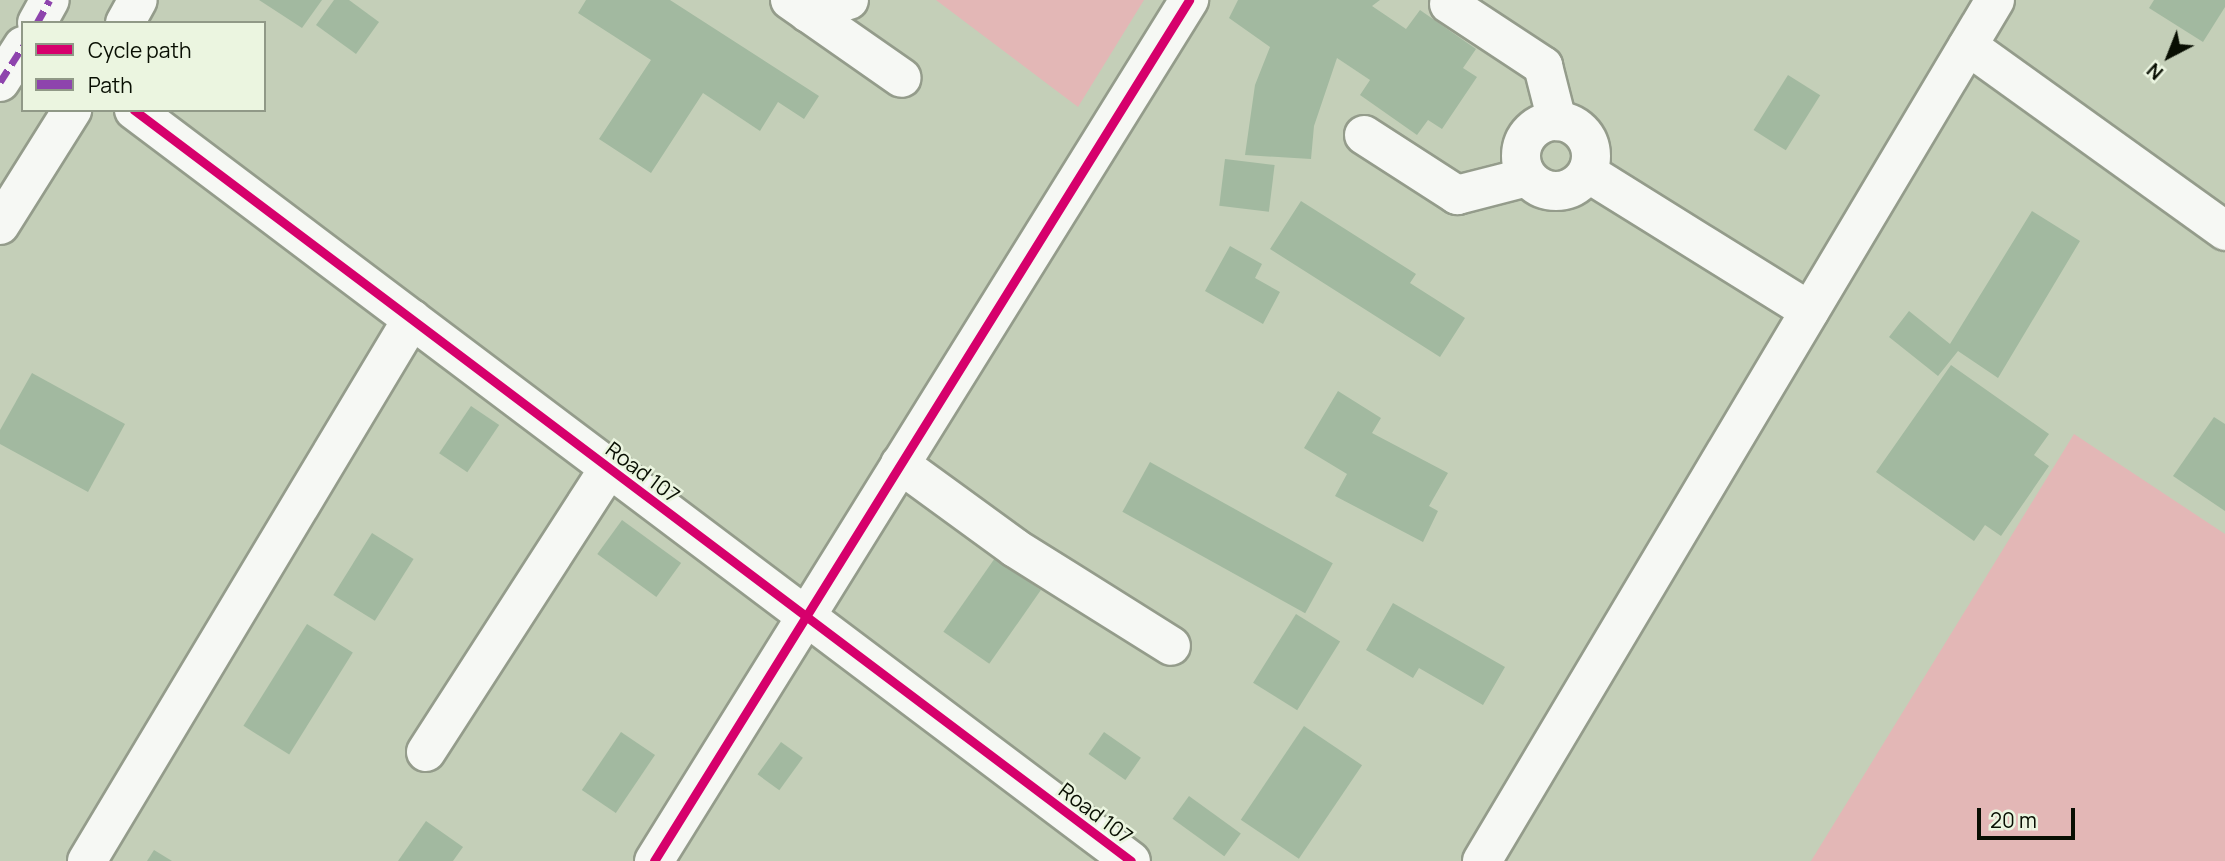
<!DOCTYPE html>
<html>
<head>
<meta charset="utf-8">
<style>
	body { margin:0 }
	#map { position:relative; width:2225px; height:861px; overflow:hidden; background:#c4cfb8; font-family:Manrope,sans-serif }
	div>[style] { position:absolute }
	.green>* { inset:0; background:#e3b7b6 }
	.building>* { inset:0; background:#a2b9a0; transform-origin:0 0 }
	.roads { filter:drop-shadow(2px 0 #949c8b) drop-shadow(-2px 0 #949c8b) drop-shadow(0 2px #949c8b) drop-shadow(0 -2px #949c8b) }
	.minor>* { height:38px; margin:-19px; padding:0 19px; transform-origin:19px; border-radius:19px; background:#f6f8f4 }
	.minor>.ring { margin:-19px; padding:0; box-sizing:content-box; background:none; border:38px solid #f6f8f4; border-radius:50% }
	.major>* { height:38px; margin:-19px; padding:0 19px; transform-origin:19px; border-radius:19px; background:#f6f8f4 }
	.quiet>* { height:7px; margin-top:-3.5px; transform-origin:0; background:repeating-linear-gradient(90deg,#8e44ad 0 14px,transparent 0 21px) }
	.cycleway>* { height:9px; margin:-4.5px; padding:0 4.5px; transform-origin:4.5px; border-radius:4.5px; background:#d6006c }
	span { translate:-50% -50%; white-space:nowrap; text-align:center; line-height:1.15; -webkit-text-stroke:5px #ebf5e0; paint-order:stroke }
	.street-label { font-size:21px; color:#080e02 }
	.legend { position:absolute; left:21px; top:21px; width:245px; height:91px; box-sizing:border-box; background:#ebf5e0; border:2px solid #909987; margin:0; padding:9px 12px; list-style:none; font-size:21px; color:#080e02 }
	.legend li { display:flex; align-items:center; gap:14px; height:35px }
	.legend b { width:35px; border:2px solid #909987 }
	.north { position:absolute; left:2134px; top:21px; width:70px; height:70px; -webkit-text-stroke:5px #ebf5e0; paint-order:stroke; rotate:222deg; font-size:19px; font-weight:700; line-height:28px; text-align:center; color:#080e02 }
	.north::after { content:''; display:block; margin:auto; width:24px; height:32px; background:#080e02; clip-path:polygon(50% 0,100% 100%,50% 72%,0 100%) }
	.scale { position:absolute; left:1977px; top:808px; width:98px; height:32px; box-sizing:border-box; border:4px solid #080e02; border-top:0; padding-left:9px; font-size:21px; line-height:24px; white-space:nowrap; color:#080e02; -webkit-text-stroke:5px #ebf5e0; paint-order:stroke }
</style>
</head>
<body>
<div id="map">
	<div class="green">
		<i style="clip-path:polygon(936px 0,1144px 0,1078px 107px)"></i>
		<i style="clip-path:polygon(2074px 434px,2225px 534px,2225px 861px,1811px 861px)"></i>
	</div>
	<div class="building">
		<i style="clip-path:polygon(259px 0,322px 0,302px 28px)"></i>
		<i style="clip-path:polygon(334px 0,349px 0,379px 22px,356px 54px,316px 25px)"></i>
		<i style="clip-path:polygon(586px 0,670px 0,819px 96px,804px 119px,778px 102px,760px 131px,703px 93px,651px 173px,599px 139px,651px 60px,578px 13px)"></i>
		<i style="clip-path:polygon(1238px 0,1380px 0,1372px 6px,1406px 29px,1420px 10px,1476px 49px,1463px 68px,1477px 77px,1442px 129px,1428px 120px,1417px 135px,1360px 95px,1370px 80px,1337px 58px,1314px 126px,1311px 159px,1245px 155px,1255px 85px,1270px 47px,1229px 18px)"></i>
		<i style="clip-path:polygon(2154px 0,2225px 0,2225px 7px,2203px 42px,2149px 8px)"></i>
		<i style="left:1788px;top:75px;width:38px;height:65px;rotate:32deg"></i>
		<i style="left:1225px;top:159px;width:50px;height:47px;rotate:7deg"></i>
		<i style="clip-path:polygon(1301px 201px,1416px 274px,1410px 283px,1465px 318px,1440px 357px,1270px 249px)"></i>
		<i style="clip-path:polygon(2032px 211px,2080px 241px,1998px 378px,1958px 351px,1938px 376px,1889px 337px,1909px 311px,1950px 344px)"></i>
		<i style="clip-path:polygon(1230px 246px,1262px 264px,1255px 278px,1280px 292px,1263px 324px,1205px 291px)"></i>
		<i style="clip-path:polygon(1951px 365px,2049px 434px,2034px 455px,2049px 466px,2001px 536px,1985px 525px,1974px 541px,1876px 472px)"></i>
		<i style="clip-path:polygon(32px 373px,125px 424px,88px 492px,0 444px,0 430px)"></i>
		<i style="clip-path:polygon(1338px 391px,1381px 418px,1372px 433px,1448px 473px,1429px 506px,1438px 511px,1423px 542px,1335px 496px,1347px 474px,1304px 448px)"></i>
		<i style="left:471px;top:406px;width:34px;height:57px;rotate:34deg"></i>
		<i style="clip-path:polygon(2214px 417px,2225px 424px,2225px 511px,2173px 476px)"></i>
		<i style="left:1150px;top:462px;width:209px;height:57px;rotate:29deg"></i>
		<i style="left:622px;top:520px;width:73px;height:42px;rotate:36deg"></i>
		<i style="left:372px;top:533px;width:49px;height:73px;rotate:32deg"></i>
		<i style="left:995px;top:558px;width:56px;height:90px;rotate:35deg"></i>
		<i style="clip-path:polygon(1393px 603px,1505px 667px,1483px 705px,1419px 668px,1413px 678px,1366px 650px)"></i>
		<i style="left:1296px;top:614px;width:52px;height:81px;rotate:32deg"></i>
		<i style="left:307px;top:624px;width:54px;height:120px;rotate:32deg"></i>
		<i style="left:1304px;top:726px;width:70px;height:113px;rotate:34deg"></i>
		<i style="left:621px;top:732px;width:41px;height:70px;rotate:34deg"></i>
		<i style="left:1104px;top:732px;width:45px;height:27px;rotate:35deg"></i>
		<i style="left:781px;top:742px;width:27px;height:40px;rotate:36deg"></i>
		<i style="left:1189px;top:796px;width:64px;height:28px;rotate:36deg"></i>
		<i style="clip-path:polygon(426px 821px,463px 847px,453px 861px,398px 861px)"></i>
		<i style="clip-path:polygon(154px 850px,172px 861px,147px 861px)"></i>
	</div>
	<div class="roads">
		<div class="minor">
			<i style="left:790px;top:0;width:136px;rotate:34.9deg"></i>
			<i style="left:1449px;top:4px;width:113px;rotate:33.4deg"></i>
			<i style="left:1543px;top:66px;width:57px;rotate:75.7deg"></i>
			<i style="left:808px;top:13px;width:43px;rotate:-17.6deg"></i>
			<i style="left:37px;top:23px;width:26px;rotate:-61deg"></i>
			<i style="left:125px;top:23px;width:26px;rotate:-61deg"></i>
			<i style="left:1968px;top:46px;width:317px;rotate:35.7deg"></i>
			<i style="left:0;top:82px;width:43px;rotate:-57.4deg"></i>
			<i style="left:134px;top:110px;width:1248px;rotate:36.99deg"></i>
			<i class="ring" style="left:1521px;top:121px;width:32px;height:32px"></i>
			<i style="left:1364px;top:135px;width:111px;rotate:32.8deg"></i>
			<i style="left:1457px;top:195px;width:72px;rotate:-14.4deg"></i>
			<i style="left:1588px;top:173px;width:261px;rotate:31.9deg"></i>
			<i style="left:0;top:225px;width:136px;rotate:-57.9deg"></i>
			<i style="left:900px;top:464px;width:142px;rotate:36.1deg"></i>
			<i style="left:1015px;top:548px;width:184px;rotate:32.1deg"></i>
			<i style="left:426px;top:752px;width:338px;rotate:-57.2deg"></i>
			<i style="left:87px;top:861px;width:632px;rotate:-59.05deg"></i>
			<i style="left:654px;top:861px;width:1014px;rotate:-58.14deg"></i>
		</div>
		<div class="major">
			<i style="left:1482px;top:861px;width:1002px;rotate:-59.21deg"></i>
		</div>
	</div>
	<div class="quiet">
		<i style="left:37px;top:23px;width:26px;rotate:-61deg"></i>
		<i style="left:0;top:82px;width:43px;rotate:-57.4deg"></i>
	</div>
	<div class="cycleway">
		<i style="left:134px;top:110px;width:1248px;rotate:36.99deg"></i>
		<i style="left:654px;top:861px;width:1014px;rotate:-58.14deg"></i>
	</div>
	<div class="street-label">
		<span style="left:643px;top:472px;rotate:37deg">Road 107</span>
		<span style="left:1096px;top:813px;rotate:37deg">Road 107</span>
	</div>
	<ul class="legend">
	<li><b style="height:9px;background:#d6006c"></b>Cycle path</li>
	<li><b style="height:9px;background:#8e44ad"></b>Path</li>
	</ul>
	<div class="north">N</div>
	<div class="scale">20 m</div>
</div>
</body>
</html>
